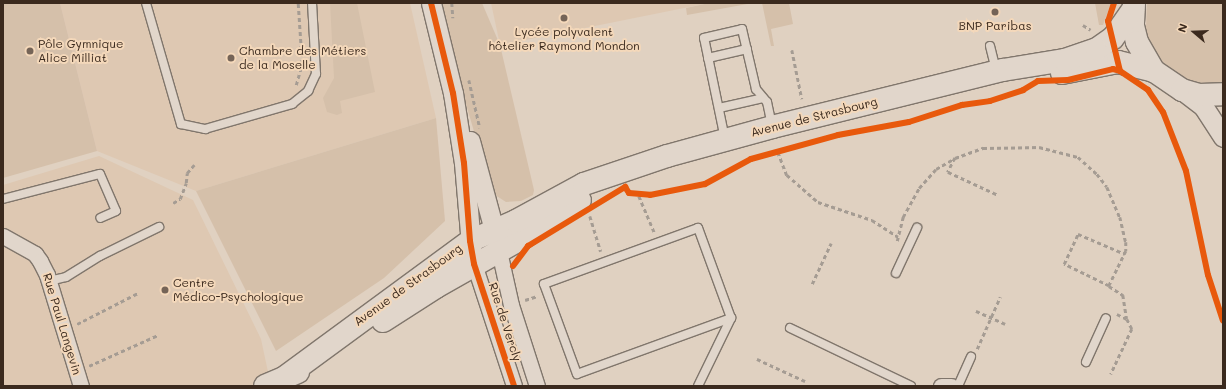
<!DOCTYPE html>
<html>
<head>
<meta charset="utf-8">
<style>
	body { margin:0 }
	#map { position:relative; width:1226px; height:389px; overflow:hidden; background:#e0d1c1; font-family:Mali,sans-serif }
	div>[style] { position:absolute }
	.built>* { inset:0; background:#dec8b2 }
	.green>* { inset:0; background:#d5c0aa }
	.path>* { height:2.5px; margin-top:-1.25px; transform-origin:0; background:repeating-linear-gradient(90deg,#a59c93 0 4px,transparent 0 7px) }
	.roads { filter:drop-shadow(1px 0 #80766c) drop-shadow(-1px 0 #80766c) drop-shadow(0 1px #80766c) drop-shadow(0 -1px #80766c) }
	.service>* { height:8px; margin:-4px; padding:0 4px; transform-origin:4px; border-radius:4px; background:#e1d6cb }
	.minor>* { height:15px; margin:-7.5px; padding:0 7.5px; transform-origin:7.5px; border-radius:7.5px; background:#e1d6cb }
	.tertiary>* { height:19px; margin:-9.5px; padding:0 9.5px; transform-origin:9.5px; border-radius:9.5px; background:#e1d6cb }
	.primary>* { height:22px; margin:-11px; padding:0 11px; transform-origin:11px; border-radius:11px; background:#e1d6cb }
	.cycleway>* { height:6px; margin:-3px; padding:0 3px; transform-origin:3px; border-radius:3px; background:#e8590c }
	.dots>* { width:11px; height:11px; translate:-50% -50%; box-sizing:border-box; border:2px solid #f4d8ba; border-radius:50% }
	span { translate:-50% -50%; white-space:nowrap; text-align:center; line-height:1.15; -webkit-text-stroke:4px #f4d8ba; paint-order:stroke }
	.poi-label { font-size:12px; color:#3b2a1e }
	.left { translate:0 -50%; text-align:left }
	.street-label { font-size:12px; color:#3b2a1e }
	.frame { position:absolute; inset:0; border:4px solid #3b2a1e; pointer-events:none }
	.north { position:absolute; left:1174px; top:12px; width:40px; height:40px; -webkit-text-stroke:3px #f4d8ba; paint-order:stroke; rotate:289deg; font-size:11px; font-weight:700; line-height:16px; text-align:center; color:#3b2a1e }
	.north::after { content:''; display:block; margin:auto; width:14px; height:18px; background:#3b2a1e; clip-path:polygon(50% 0,100% 100%,50% 72%,0 100%) }
</style>
</head>
<body>
<div id="map">
	<div class="built">
		<i style="clip-path:polygon(60px 3px,410px 3px,436px 118px,196px 191px,97px 151px)"></i>
		<i style="clip-path:polygon(491px 3px,709px 3px,500px 45px)"></i>
		<i style="clip-path:polygon(99px 156px,193px 200px,261px 339px,271px 386px,3px 386px,3px 185px)"></i>
	</div>
	<div class="green">
		<i style="clip-path:polygon(3px 3px,60px 3px,97px 151px,3px 178px)"></i>
		<i style="clip-path:polygon(330px 3px,357px 3px,375px 92px,340px 101px,342px 113px,337px 115px,327px 112px,323px 98px,334px 78px)"></i>
		<i style="clip-path:polygon(440px 3px,482px 3px,500px 45px,534px 190px,533px 195px,521px 201px,506px 202px,492px 193px,447px 39px)"></i>
		<i style="clip-path:polygon(709px 3px,753px 3px,687px 15px,686px 8px)"></i>
		<i style="clip-path:polygon(762px 3px,789px 3px,793px 24px,771px 29px,774px 46px,771px 46px)"></i>
		<i style="clip-path:polygon(1095px 3px,1111px 3px,1103px 25px,1099px 25px)"></i>
		<i style="clip-path:polygon(1147px 3px,1223px 3px,1223px 83px,1205px 84px,1191px 81px,1166px 67px,1150px 43px,1146px 29px)"></i>
		<i style="clip-path:polygon(436px 118px,445px 221px,384px 278px,276px 351px,196px 191px)"></i>
	</div>
	<div class="path">
		<i style="left:452px;top:3px;width:15px;rotate:86deg"></i>
		<i style="left:1083px;top:25px;width:9px;rotate:32deg"></i>
		<i style="left:792px;top:50px;width:50px;rotate:78.5deg"></i>
		<i style="left:469px;top:80px;width:49px;rotate:77.1deg"></i>
		<i style="left:296px;top:85px;width:22px;rotate:-74deg"></i>
		<i style="left:302px;top:64px;width:61px;rotate:-93.8deg"></i>
		<i style="left:778px;top:152px;width:25px;rotate:69deg"></i>
		<i style="left:787px;top:175px;width:41px;rotate:41.1deg"></i>
		<i style="left:818px;top:202px;width:57px;rotate:18.4deg"></i>
		<i style="left:872px;top:220px;width:31px;rotate:33deg"></i>
		<i style="left:955px;top:158px;width:16px;rotate:117deg"></i>
		<i style="left:948px;top:172px;width:55px;rotate:24.7deg"></i>
		<i style="left:639px;top:196px;width:39px;rotate:67deg"></i>
		<i style="left:173px;top:203px;width:8px;rotate:-30deg"></i>
		<i style="left:180px;top:199px;width:17px;rotate:-69deg"></i>
		<i style="left:186px;top:183px;width:10px;rotate:-84deg"></i>
		<i style="left:187px;top:173px;width:11px;rotate:-49deg"></i>
		<i style="left:590px;top:216px;width:37px;rotate:73deg"></i>
		<i style="left:897px;top:241px;width:25px;rotate:-76deg"></i>
		<i style="left:903px;top:217px;width:33px;rotate:-61deg"></i>
		<i style="left:919px;top:188px;width:25px;rotate:-48deg"></i>
		<i style="left:936px;top:169px;width:22px;rotate:-30deg"></i>
		<i style="left:955px;top:158px;width:30px;rotate:-20deg"></i>
		<i style="left:983px;top:148px;width:56px;rotate:-1deg"></i>
		<i style="left:1039px;top:147px;width:40px;rotate:14.4deg"></i>
		<i style="left:1078px;top:157px;width:25px;rotate:42deg"></i>
		<i style="left:1097px;top:174px;width:16px;rotate:52deg"></i>
		<i style="left:1107px;top:187px;width:33px;rotate:67deg"></i>
		<i style="left:1120px;top:217px;width:26px;rotate:77deg"></i>
		<i style="left:1126px;top:242px;width:9px;rotate:90deg"></i>
		<i style="left:1126px;top:251px;width:39px;rotate:116deg"></i>
		<i style="left:1109px;top:286px;width:17px;rotate:33deg"></i>
		<i style="left:1123px;top:295px;width:24px;rotate:81deg"></i>
		<i style="left:1127px;top:319px;width:11px;rotate:63deg"></i>
		<i style="left:1132px;top:329px;width:50px;rotate:115deg"></i>
		<i style="left:812px;top:284px;width:45px;rotate:-65.1deg"></i>
		<i style="left:1109px;top:286px;width:50px;rotate:-153.9deg"></i>
		<i style="left:1064px;top:264px;width:33px;rotate:-65deg"></i>
		<i style="left:1078px;top:234px;width:51px;rotate:23.1deg"></i>
		<i style="left:525px;top:300px;width:13px;rotate:-18deg"></i>
		<i style="left:976px;top:311px;width:32px;rotate:24deg"></i>
		<i style="left:1117px;top:314px;width:11px;rotate:27deg"></i>
		<i style="left:77px;top:324px;width:68px;rotate:-26.9deg"></i>
		<i style="left:977px;top:349px;width:57px;rotate:-66.1deg"></i>
		<i style="left:757px;top:359px;width:53px;rotate:24.6deg"></i>
		<i style="left:89px;top:366px;width:76px;rotate:-24.2deg"></i>
	</div>
	<div class="roads">
		<div class="service">
			<i style="left:146px;top:3px;width:126px;rotate:73.9deg"></i>
			<i style="left:181px;top:124px;width:25px;rotate:12deg"></i>
			<i style="left:205px;top:129px;width:91px;rotate:-16deg"></i>
			<i style="left:292px;top:104px;width:21px;rotate:-39deg"></i>
			<i style="left:308px;top:91px;width:19px;rotate:-65deg"></i>
			<i style="left:316px;top:74px;width:71px;rotate:-93.2deg"></i>
			<i style="left:990px;top:46px;width:25px;rotate:76deg"></i>
			<i style="left:708px;top:58px;width:40px;rotate:-13deg"></i>
			<i style="left:719px;top:108px;width:45px;rotate:-12.8deg"></i>
			<i style="left:725px;top:139px;width:103px;rotate:-101.7deg"></i>
			<i style="left:704px;top:38px;width:39px;rotate:-13deg"></i>
			<i style="left:742px;top:29px;width:62px;rotate:76.9deg"></i>
			<i style="left:756px;top:89px;width:17px;rotate:50deg"></i>
			<i style="left:767px;top:102px;width:25px;rotate:78deg"></i>
			<i style="left:3px;top:199px;width:100px;rotate:-14.5deg"></i>
			<i style="left:100px;top:174px;width:40px;rotate:66.6deg"></i>
			<i style="left:116px;top:211px;width:17px;rotate:156deg"></i>
			<i style="left:896px;top:273px;width:50px;rotate:-65deg"></i>
			<i style="left:49px;top:281px;width:17px;rotate:-13deg"></i>
			<i style="left:66px;top:277px;width:40px;rotate:-32deg"></i>
			<i style="left:100px;top:256px;width:66px;rotate:-26.2deg"></i>
			<i style="left:790px;top:328px;width:134px;rotate:25.6deg"></i>
			<i style="left:1086px;top:362px;width:48px;rotate:-65.6deg"></i>
			<i style="left:698px;top:386px;width:76px;rotate:-64.1deg"></i>
			<i style="left:731px;top:318px;width:96px;rotate:-110.1deg"></i>
			<i style="left:698px;top:228px;width:164px;rotate:160deg"></i>
			<i style="left:544px;top:284px;width:96px;rotate:69.9deg"></i>
			<i style="left:577px;top:374px;width:164px;rotate:-20deg"></i>
			<i style="left:958px;top:386px;width:32px;rotate:-66deg"></i>
		</div>
		<div class="minor">
			<i style="left:3px;top:236px;width:37px;rotate:29deg"></i>
			<i style="left:35px;top:254px;width:9px;rotate:54deg"></i>
			<i style="left:40px;top:261px;width:16px;rotate:63deg"></i>
			<i style="left:47px;top:275px;width:116px;rotate:73deg"></i>
			<i style="left:499px;top:251px;width:55px;rotate:77.5deg"></i>
			<i style="left:511px;top:305px;width:85px;rotate:72.2deg"></i>
			<i style="left:474px;top:264px;width:128px;rotate:71.8deg"></i>
			<i style="left:941px;top:386px;width:10px"></i>
		</div>
		<div class="tertiary">
			<i style="left:431px;top:3px;width:93px;rotate:76.3deg"></i>
			<i style="left:453px;top:93px;width:71px;rotate:81.1deg"></i>
			<i style="left:464px;top:163px;width:93px;rotate:85.1deg"></i>
			<i style="left:1183px;top:91px;width:25px;rotate:37deg"></i>
			<i style="left:1203px;top:106px;width:37px;rotate:57deg"></i>
			<i style="left:470px;top:141px;width:108px;rotate:74.9deg"></i>
		</div>
		<div class="primary">
			<i style="left:1134px;top:4px;width:22px;rotate:93deg"></i>
			<i style="left:1133px;top:26px;width:16px;rotate:76deg"></i>
			<i style="left:1137px;top:42px;width:34px;rotate:60deg"></i>
			<i style="left:1154px;top:71px;width:34px;rotate:34deg"></i>
			<i style="left:1182px;top:90px;width:18px;rotate:16deg"></i>
			<i style="left:1199px;top:95px;width:24px;rotate:-2deg"></i>
			<i style="left:1062px;top:73px;width:57px;rotate:-11.1deg"></i>
			<i style="left:1118px;top:62px;width:37px;rotate:14deg"></i>
			<i style="left:383px;top:321px;width:63px;rotate:-32.7deg"></i>
			<i style="left:436px;top:287px;width:101px;rotate:-29.6deg"></i>
			<i style="left:524px;top:237px;width:67px;rotate:-33.5deg"></i>
			<i style="left:285px;top:377px;width:230px;rotate:-36.3deg"></i>
			<i style="left:470px;top:241px;width:50px;rotate:-23.5deg"></i>
			<i style="left:516px;top:221px;width:77px;rotate:-28.6deg"></i>
			<i style="left:584px;top:184px;width:88px;rotate:-18.6deg"></i>
			<i style="left:667px;top:156px;width:109px;rotate:-15.4deg"></i>
			<i style="left:772px;top:127px;width:238px;rotate:-13.9deg"></i>
			<i style="left:1003px;top:70px;width:63px;rotate:-9.2deg"></i>
			<i style="left:1065px;top:60px;width:34px;rotate:-19deg"></i>
			<i style="left:1097px;top:49px;width:19px;rotate:-35deg"></i>
			<i style="left:1113px;top:38px;width:35px;rotate:-55deg"></i>
			<i style="left:265px;top:386px;width:36px;rotate:-23deg"></i>
		</div>
	</div>
	<div class="cycleway">
		<i style="left:431px;top:3px;width:93px;rotate:76.3deg"></i>
		<i style="left:453px;top:93px;width:71px;rotate:81.1deg"></i>
		<i style="left:464px;top:163px;width:78px;rotate:85.6deg"></i>
		<i style="left:470px;top:241px;width:23px;rotate:80deg"></i>
		<i style="left:474px;top:264px;width:128px;rotate:71.8deg"></i>
		<i style="left:1114px;top:3px;width:19px;rotate:108deg"></i>
		<i style="left:1108px;top:21px;width:51px;rotate:76.5deg"></i>
		<i style="left:1120px;top:71px;width:34px;rotate:34deg"></i>
		<i style="left:1148px;top:90px;width:27px;rotate:56deg"></i>
		<i style="left:1163px;top:112px;width:63px;rotate:68.7deg"></i>
		<i style="left:1186px;top:171px;width:106px;rotate:78.1deg"></i>
		<i style="left:1208px;top:275px;width:48px;rotate:71.9deg"></i>
		<i style="left:513px;top:266px;width:25px;rotate:-53deg"></i>
		<i style="left:528px;top:246px;width:114px;rotate:-31.3deg"></i>
		<i style="left:625px;top:187px;width:7px;rotate:56deg"></i>
		<i style="left:629px;top:193px;width:21px;rotate:5deg"></i>
		<i style="left:650px;top:195px;width:56px;rotate:-11.3deg"></i>
		<i style="left:705px;top:184px;width:52px;rotate:-28.5deg"></i>
		<i style="left:751px;top:159px;width:90px;rotate:-15.4deg"></i>
		<i style="left:838px;top:135px;width:72px;rotate:-10.4deg"></i>
		<i style="left:909px;top:122px;width:56px;rotate:-17.8deg"></i>
		<i style="left:962px;top:105px;width:28px;rotate:-8deg"></i>
		<i style="left:990px;top:101px;width:35px;rotate:-18deg"></i>
		<i style="left:1023px;top:90px;width:17px;rotate:-31deg"></i>
		<i style="left:1038px;top:81px;width:30px;rotate:-2deg"></i>
		<i style="left:1068px;top:80px;width:46px;rotate:-13.7deg"></i>
		<i style="left:1113px;top:69px;width:7px;rotate:16deg"></i>
	</div>
	<div class="dots">
		<i style="left:995px;top:12px;background:#756457"></i>
		<i style="left:564px;top:18px;background:#756457"></i>
		<i style="left:30px;top:51px;background:#756457"></i>
		<i style="left:231px;top:58px;background:#756457"></i>
		<i style="left:165px;top:290px;background:#756457"></i>
	</div>
	<div class="poi-label">
		<span style="left:995px;top:26px">BNP Paribas</span>
		<span style="left:564px;top:39px">Lycée polyvalent<br>hôtelier Raymond Mondon</span>
		<span class="left" style="left:38px;top:51px">Pôle Gymnique<br>Alice Milliat</span>
		<span class="left" style="left:239px;top:58px">Chambre des Métiers<br>de la Moselle</span>
		<span class="left" style="left:173px;top:290px">Centre<br>Médico-Psychologique</span>
	</div>
	<div class="street-label">
		<span style="left:814px;top:117px;rotate:-14deg">Avenue de Strasbourg</span>
		<span style="left:408px;top:285px;rotate:-36deg">Avenue de Strasbourg</span>
		<span style="left:505px;top:322px;rotate:72deg">Rue de Vercly</span>
		<span style="left:62px;top:324px;rotate:73deg">Rue Paul Langevin</span>
	</div>
	<div class="frame"></div>
	<div class="north">N</div>
</div>
</body>
</html>
